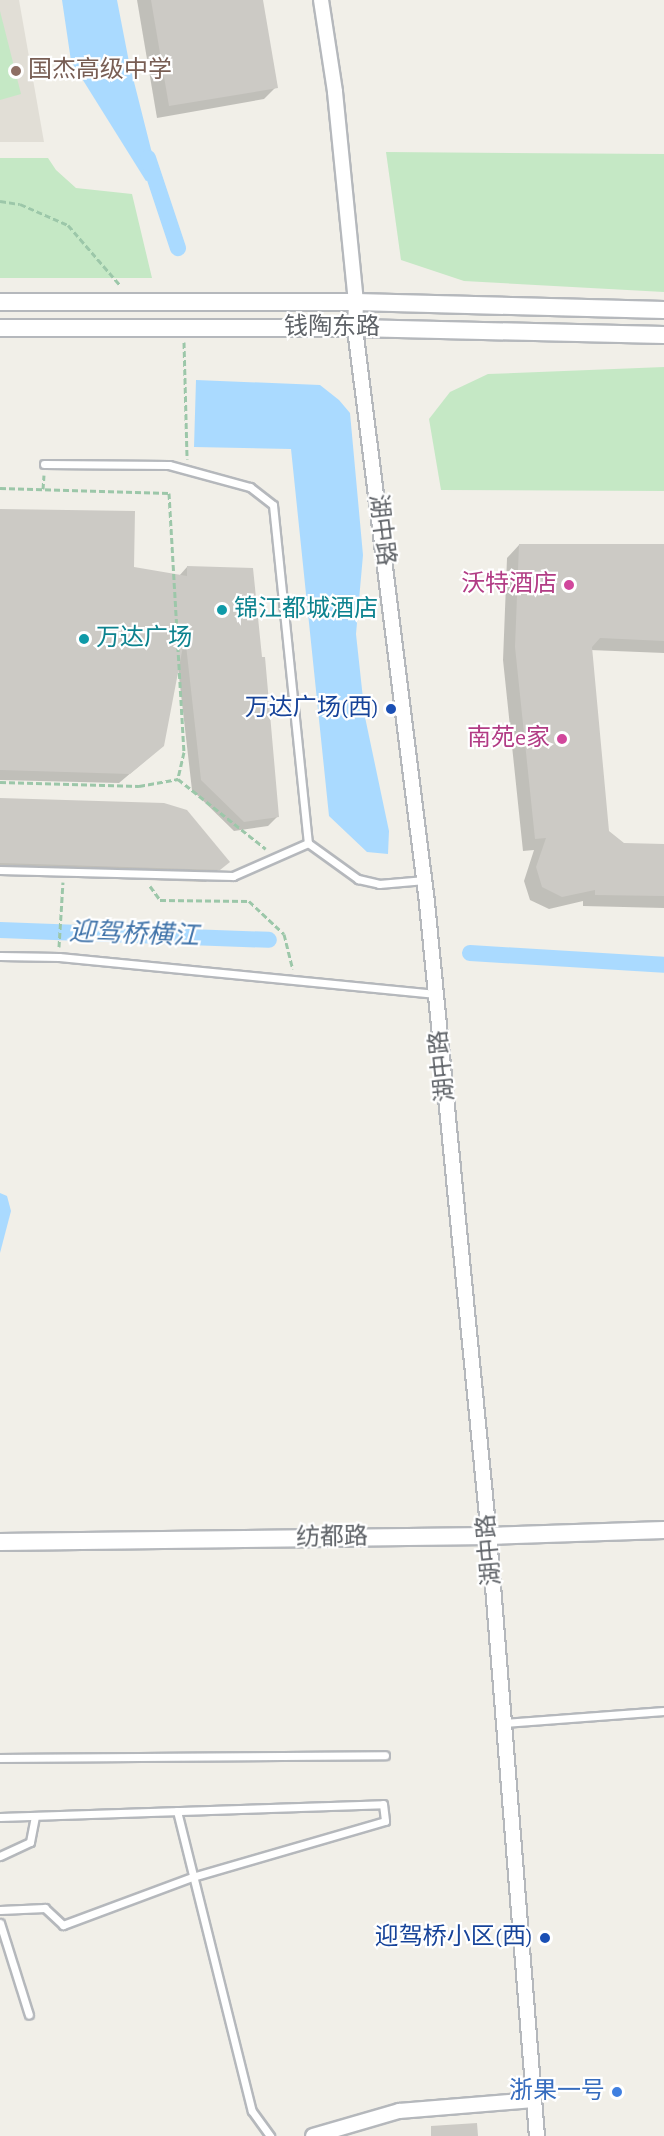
<!DOCTYPE html>
<html>
<head>
<meta charset="utf-8">
<style>
	body { margin:0 }
	#map { position:relative; width:664px; height:2136px; overflow:hidden; background:#f1efe8; font-family:"Alegreya Sans","Noto Sans SC",sans-serif }
	div>[style] { position:absolute }
	.education>* { inset:0; background:#e1ded6 }
	.green>* { inset:0; background:#c5e8c5 }
	.water>* { inset:0; background:#aadaff }
	.shadow>* { inset:0; background:#0003 }
	.canal>* { height:16px; margin:-8px; padding:0 8px; transform-origin:8px; border-radius:8px; background:#aadaff }
	.building>* { inset:0; background:#cccac5 }
	.path>* { height:3px; margin-top:-1.5px; transform-origin:0; background:repeating-linear-gradient(90deg,#9cc7a9 0 6px,transparent 0 9px) }
	.roads { filter:drop-shadow(2px 0 #b5b8bc) drop-shadow(-2px 0 #b5b8bc) drop-shadow(0 2px #b5b8bc) drop-shadow(0 -2px #b5b8bc) }
	.service>* { height:7px; margin:-3.5px; padding:0 3.5px; transform-origin:3.5px; border-radius:3.5px; background:#fff }
	.minor>* { height:14px; margin:-7px; padding:0 7px; transform-origin:7px; border-radius:7px; background:#fff }
	.tertiary>* { height:16px; margin:-8px; padding:0 8px; transform-origin:8px; border-radius:8px; background:#fff }
	.dots>* { width:16px; height:16px; translate:-50% -50%; box-sizing:border-box; border:3px solid #fff; border-radius:50% }
	span { translate:-50% -50%; white-space:nowrap; text-align:center; line-height:1.15; -webkit-text-stroke:4.5px #fff; paint-order:stroke }
	.education-label { font-size:24px; color:#785e54 }
	.left { translate:0 -50%; text-align:left }
	.street-label { font-size:24px; color:#5f6368 }
	.hotel-label { font-size:24px; color:#b23c85 }
	.right { translate:-100% -50%; text-align:right }
	.culture-label { font-size:24px; color:#0d838f }
	.transit-label { font-size:24px; color:#164399 }
	.shop-label { font-size:24px; color:#366cbe }
	.water-label { font-size:26px; color:#4174aa; font-style:italic }
</style>
</head>
<body>
<div id="map">
	<div class="education">
		<i style="clip-path:polygon(0 0,19px 0,44px 142px,0 142px)"></i>
	</div>
	<div class="green">
		<i style="clip-path:polygon(0 11px,21px 94px,0 100px)"></i>
		<i style="clip-path:polygon(386px 152px,664px 154px,664px 292px,464px 281px,401px 260px)"></i>
		<i style="clip-path:polygon(0 158px,48px 158px,56px 170px,76px 188px,132px 194px,152px 278px,0 278px)"></i>
		<i style="clip-path:polygon(664px 367px,664px 491px,441px 490px,429px 419px,450px 392px,488px 374px)"></i>
	</div>
	<div class="water">
		<i style="clip-path:polygon(62px 0,117px 0,129px 62px,158px 177px,146px 181px,71px 61px)"></i>
		<i style="clip-path:polygon(196px 380px,320px 385px,339px 400px,350px 413px,363px 555px,356px 634px,365px 717px,389px 831px,388px 854px,367px 852px,329px 816px,291px 449px,194px 447px)"></i>
		<i style="clip-path:polygon(0 1193px,7px 1196px,11px 1211px,0 1253px)"></i>
	</div>
	<div class="shadow">
		<i style="clip-path:polygon(137px 0,261px 0,276px 87px,264px 99px,157px 118px)"></i>
		<i style="clip-path:polygon(0 511px,132px 568px,179px 576px,187px 567px,278px 816px,268px 826px,234px 831px,192px 790px,178px 668px,152px 755px,119px 783px,0 780px)"></i>
		<i style="clip-path:polygon(519px 545px,664px 546px,664px 653px,590px 650px,607px 832px,623px 845px,664px 846px,664px 908px,583px 906px,583px 901px,549px 909px,530px 900px,524px 881px,534px 850px,523px 851px,503px 660px,507px 558px)"></i>
		<i style="clip-path:polygon(0 799px,227px 861px,206px 882px,0 875px)"></i>
	</div>
	<div class="canal">
		<i style="left:148px;top:158px;width:95px;rotate:71.6deg"></i>
		<i style="left:0;top:930px;width:269px;rotate:2.1deg"></i>
		<i style="left:470px;top:953px;width:194px;rotate:3.5deg"></i>
	</div>
	<div class="building">
		<i style="clip-path:polygon(151px 0,263px 0,278px 88px,169px 106px)"></i>
		<i style="clip-path:polygon(0 509px,135px 511px,134px 567px,187px 576px,187px 566px,253px 568px,262px 657px,265px 657px,279px 817px,244px 822px,201px 780px,185px 636px,164px 746px,130px 774px,0 770px)"></i>
		<i style="clip-path:polygon(519px 544px,664px 544px,664px 641px,600px 638px,592px 647px,609px 831px,624px 843px,664px 844px,664px 896px,595px 895px,595px 890px,562px 897px,542px 887px,536px 867px,546px 838px,535px 839px,515px 647px)"></i>
		<i style="clip-path:polygon(0 798px,164px 803px,187px 810px,230px 862px,220px 870px,0 863px)"></i>
		<i style="clip-path:polygon(477px 2123px,478px 2136px,431px 2136px,431px 2126px)"></i>
	</div>
	<div class="path">
		<i style="left:0;top:201px;width:20px;rotate:9deg"></i>
		<i style="left:20px;top:204px;width:52px;rotate:23.6deg"></i>
		<i style="left:68px;top:225px;width:79px;rotate:49.1deg"></i>
		<i style="left:184px;top:342px;width:117px;rotate:88.5deg"></i>
		<i style="left:0;top:488px;width:169px;rotate:1.7deg"></i>
		<i style="left:169px;top:493px;width:259px;rotate:86.7deg"></i>
		<i style="left:184px;top:752px;width:28px;rotate:103deg"></i>
		<i style="left:43px;top:489px;width:14px;rotate:-86deg"></i>
		<i style="left:0;top:782px;width:139px;rotate:1.6deg"></i>
		<i style="left:139px;top:786px;width:40px;rotate:-10deg"></i>
		<i style="left:178px;top:779px;width:112px;rotate:38.5deg"></i>
		<i style="left:150px;top:886px;width:17px;rotate:54deg"></i>
		<i style="left:160px;top:900px;width:89px;rotate:0.6deg"></i>
		<i style="left:249px;top:901px;width:48px;rotate:43.3deg"></i>
		<i style="left:284px;top:934px;width:36px;rotate:76deg"></i>
		<i style="left:59px;top:947px;width:65px;rotate:-86.5deg"></i>
	</div>
	<div class="roads">
		<div class="service">
			<i style="left:44px;top:464px;width:125px;rotate:0.5deg"></i>
			<i style="left:169px;top:465px;width:84px;rotate:15.2deg"></i>
			<i style="left:250px;top:487px;width:29px;rotate:38deg"></i>
			<i style="left:273px;top:505px;width:340px;rotate:84.1deg"></i>
			<i style="left:0;top:870px;width:233px;rotate:1.5deg"></i>
			<i style="left:233px;top:876px;width:82px;rotate:-23.7deg"></i>
			<i style="left:308px;top:843px;width:62px;rotate:35.8deg"></i>
			<i style="left:358px;top:879px;width:22px;rotate:13deg"></i>
			<i style="left:379px;top:884px;width:46px;rotate:-5deg"></i>
			<i style="left:0;top:956px;width:59px;rotate:1deg"></i>
			<i style="left:59px;top:957px;width:379px;rotate:5.6deg"></i>
			<i style="left:504px;top:1723px;width:160px;rotate:-4.3deg"></i>
			<i style="left:0;top:1758px;width:385px;rotate:-0.4deg"></i>
			<i style="left:177px;top:1811px;width:309px;rotate:76deg"></i>
			<i style="left:252px;top:2111px;width:31px;rotate:54deg"></i>
			<i style="left:0;top:1817px;width:383px;rotate:-1.9deg"></i>
			<i style="left:383px;top:1804px;width:17px;rotate:83deg"></i>
			<i style="left:385px;top:1821px;width:201px;rotate:163.8deg"></i>
			<i style="left:192px;top:1877px;width:138px;rotate:159.6deg"></i>
			<i style="left:63px;top:1925px;width:25px;rotate:-137deg"></i>
			<i style="left:45px;top:1908px;width:45px;rotate:177.5deg"></i>
			<i style="left:0;top:1856px;width:33px;rotate:-25deg"></i>
			<i style="left:30px;top:1842px;width:26px;rotate:-79deg"></i>
			<i style="left:0;top:1923px;width:96px;rotate:72.5deg"></i>
		</div>
		<div class="minor">
			<i style="left:321px;top:0;width:93px;rotate:81.3deg"></i>
			<i style="left:335px;top:92px;width:211px;rotate:84.3deg"></i>
			<i style="left:356px;top:302px;width:26px;rotate:92deg"></i>
			<i style="left:355px;top:328px;width:579px;rotate:82.86deg"></i>
			<i style="left:427px;top:903px;width:636px;rotate:84.41deg"></i>
			<i style="left:489px;top:1536px;width:602px;rotate:85.43deg"></i>
			<i style="left:313px;top:2136px;width:90px;rotate:-16.2deg"></i>
			<i style="left:399px;top:2111px;width:135px;rotate:-4.7deg"></i>
		</div>
		<div class="tertiary">
			<i style="left:0;top:302px;width:356px"></i>
			<i style="left:356px;top:302px;width:308px;rotate:1.5deg"></i>
			<i style="left:0;top:328px;width:355px"></i>
			<i style="left:355px;top:328px;width:309px;rotate:1.3deg"></i>
			<i style="left:0;top:1542px;width:489px;rotate:-0.7deg"></i>
			<i style="left:489px;top:1536px;width:175px;rotate:-2deg"></i>
		</div>
	</div>
	<div class="dots">
		<i style="left:16px;top:71px;background:#8d6e63"></i>
		<i style="left:569px;top:585px;background:#d1479c"></i>
		<i style="left:222px;top:610px;background:#0f9aa8"></i>
		<i style="left:84px;top:639px;background:#0f9aa8"></i>
		<i style="left:391px;top:709px;background:#1a4fb4"></i>
		<i style="left:562px;top:739px;background:#d1479c"></i>
		<i style="left:545px;top:1938px;background:#1a4fb4"></i>
		<i style="left:617px;top:2092px;background:#3f7fe0"></i>
	</div>
	<div class="education-label">
		<span class="left" style="left:28px;top:71px">国杰高级中学</span>
	</div>
	<div class="street-label">
		<span style="left:332px;top:328px">钱陶东路</span>
		<span style="left:381px;top:530px;rotate:83deg">湖中路</span>
		<span style="left:443px;top:1066px;rotate:-96deg">湖中路</span>
		<span style="left:332px;top:1538px;rotate:-1deg">纺都路</span>
		<span style="left:490px;top:1550px;rotate:-95deg">湖中路</span>
	</div>
	<div class="hotel-label">
		<span class="right" style="left:557px;top:585px">沃特酒店</span>
		<span class="right" style="left:550px;top:739px">南苑e家</span>
	</div>
	<div class="culture-label">
		<span class="left" style="left:234px;top:610px">锦江都城酒店</span>
		<span class="left" style="left:96px;top:639px">万达广场</span>
	</div>
	<div class="transit-label">
		<span class="right" style="left:379px;top:709px">万达广场(西)</span>
		<span class="right" style="left:533px;top:1938px">迎驾桥小区(西)</span>
	</div>
	<div class="shop-label">
		<span class="right" style="left:605px;top:2092px">浙果一号</span>
	</div>
	<div class="water-label">
		<span style="left:134px;top:935px;rotate:2deg">迎驾桥横江</span>
	</div>
</div>
</body>
</html>
